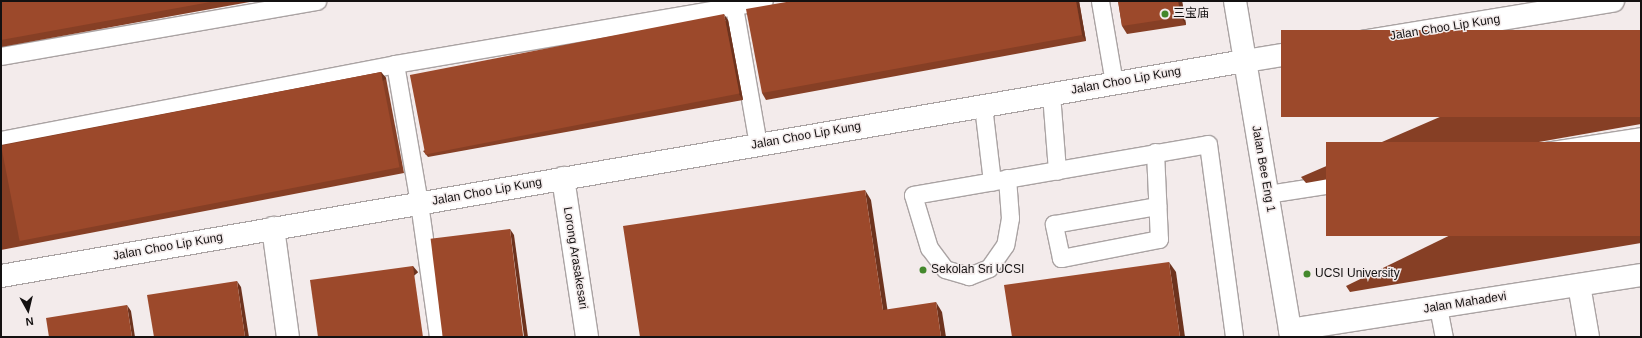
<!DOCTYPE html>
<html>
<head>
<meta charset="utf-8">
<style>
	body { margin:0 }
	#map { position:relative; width:1642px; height:338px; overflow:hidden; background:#f3ebeb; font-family:Helvetica,"Noto Sans SC",sans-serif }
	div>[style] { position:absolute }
	.roads { filter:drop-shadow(1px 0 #aaa3a3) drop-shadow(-1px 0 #aaa3a3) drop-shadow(0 1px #aaa3a3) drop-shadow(0 -1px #aaa3a3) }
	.lane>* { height:17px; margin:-8.5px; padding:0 8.5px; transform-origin:8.5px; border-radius:8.5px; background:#fff }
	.street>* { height:22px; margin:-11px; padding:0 11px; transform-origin:11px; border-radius:11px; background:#fff }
	.wall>* { inset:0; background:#863f25 }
	.shaded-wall>* { inset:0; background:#6d331e; transform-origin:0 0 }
	.building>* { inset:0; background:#9c492b; transform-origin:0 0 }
	.dots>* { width:11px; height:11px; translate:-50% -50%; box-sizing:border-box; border:2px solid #f3ebeb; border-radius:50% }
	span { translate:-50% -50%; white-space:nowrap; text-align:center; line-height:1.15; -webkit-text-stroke:3px #f3ebeb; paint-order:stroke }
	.poi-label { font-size:12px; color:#141111 }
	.left { translate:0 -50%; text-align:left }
	.street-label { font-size:12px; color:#141111 }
	.frame { position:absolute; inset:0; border:2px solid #141111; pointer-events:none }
	.north { position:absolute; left:8px; top:290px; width:40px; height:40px; -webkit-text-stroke:3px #f3ebeb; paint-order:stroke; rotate:172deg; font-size:11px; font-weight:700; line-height:16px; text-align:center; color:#141111 }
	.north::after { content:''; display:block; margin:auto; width:14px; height:18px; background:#141111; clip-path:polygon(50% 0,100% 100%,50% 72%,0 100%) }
</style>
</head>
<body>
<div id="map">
	<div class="roads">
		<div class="lane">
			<i style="left:1100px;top:1px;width:83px;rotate:80.3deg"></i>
			<i style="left:734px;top:7px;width:140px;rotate:80.1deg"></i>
			<i style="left:1px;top:56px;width:321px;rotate:-9.9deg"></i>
			<i style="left:395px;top:64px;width:141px;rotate:80.2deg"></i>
			<i style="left:419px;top:203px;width:135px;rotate:81.9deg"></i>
			<i style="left:1051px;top:94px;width:77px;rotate:85.5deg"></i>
			<i style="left:983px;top:106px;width:76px;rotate:83.2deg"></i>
			<i style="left:1px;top:140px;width:401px;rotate:-10.9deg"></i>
			<i style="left:395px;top:64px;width:374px;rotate:-9.7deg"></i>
			<i style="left:1155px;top:152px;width:87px;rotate:87.4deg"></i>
			<i style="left:1159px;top:239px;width:100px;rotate:169deg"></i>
			<i style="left:1061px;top:258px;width:35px;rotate:-102deg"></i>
			<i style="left:1054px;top:224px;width:105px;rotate:-9.9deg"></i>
			<i style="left:1007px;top:178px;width:40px;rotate:85.7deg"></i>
			<i style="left:1010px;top:218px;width:27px;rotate:100deg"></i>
			<i style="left:1005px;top:245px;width:28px;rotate:125deg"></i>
			<i style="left:989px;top:268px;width:22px;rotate:158deg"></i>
			<i style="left:969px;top:276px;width:25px;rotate:-164deg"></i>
			<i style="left:945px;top:269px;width:26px;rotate:-127deg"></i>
			<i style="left:929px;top:248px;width:55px;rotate:-106.8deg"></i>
			<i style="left:913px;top:195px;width:299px;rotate:-9.8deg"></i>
			<i style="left:1208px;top:144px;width:195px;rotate:82.3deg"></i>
			<i style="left:1267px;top:194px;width:378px;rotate:-8.8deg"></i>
			<i style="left:1438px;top:307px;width:31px;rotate:79deg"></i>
		</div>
		<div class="street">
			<i style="left:1235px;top:1px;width:341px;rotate:80.5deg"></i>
			<i style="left:563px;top:178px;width:161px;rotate:81.4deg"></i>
			<i style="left:273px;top:228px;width:110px;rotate:82.2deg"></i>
			<i style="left:1px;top:276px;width:1262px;rotate:-9.81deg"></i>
			<i style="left:1245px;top:61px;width:373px;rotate:-9.3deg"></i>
			<i style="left:1579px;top:285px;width:53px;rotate:80.2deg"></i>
			<i style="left:1290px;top:330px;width:355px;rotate:-8.9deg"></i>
		</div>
	</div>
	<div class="wall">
		<i style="clip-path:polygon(1px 1px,255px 1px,1px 47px)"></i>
		<i style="clip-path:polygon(792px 1px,1079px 1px,1086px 41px,766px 100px,762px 93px)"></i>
		<i style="clip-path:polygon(1118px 1px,1182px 1px,1186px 25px,1127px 34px,1122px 26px)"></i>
		<i style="clip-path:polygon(728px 20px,743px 100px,428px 157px,423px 151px)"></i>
		<i style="clip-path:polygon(1641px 30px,1641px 124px,1306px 183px,1301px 177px)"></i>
		<i style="clip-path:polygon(381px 72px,386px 78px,404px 173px,1px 250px,1px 145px)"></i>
		<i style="clip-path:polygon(1641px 142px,1641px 243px,1350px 292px,1346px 286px)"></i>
	</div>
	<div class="shaded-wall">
		<i style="clip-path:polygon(1076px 1px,1079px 1px,1086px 41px,1082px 35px)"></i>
		<i style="clip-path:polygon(1178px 1px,1182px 1px,1186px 25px,1181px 17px)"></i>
		<i style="clip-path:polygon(724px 14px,728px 20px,743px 100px,739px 94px)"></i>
		<i style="left:381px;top:72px;width:8px;height:97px;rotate:50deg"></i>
		<i style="clip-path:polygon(865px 190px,871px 200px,889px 320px,883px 310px)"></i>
		<i style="clip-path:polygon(510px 229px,514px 235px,528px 337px,524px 337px)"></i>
		<i style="clip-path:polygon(1169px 262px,1176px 272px,1185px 337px,1180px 337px)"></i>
		<i style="left:413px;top:266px;width:8px;height:72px;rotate:50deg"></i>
		<i style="clip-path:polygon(237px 281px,241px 287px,249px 337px,245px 337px)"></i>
		<i style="clip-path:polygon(936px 302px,942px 312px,946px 337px,941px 337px)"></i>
		<i style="clip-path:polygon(127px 305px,131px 311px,135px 337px,132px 337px)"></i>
	</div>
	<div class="building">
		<i style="clip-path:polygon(1px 1px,216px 1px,1px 40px)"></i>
		<i style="clip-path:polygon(792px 1px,1076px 1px,1082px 35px,762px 93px,746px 9px)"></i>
		<i style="clip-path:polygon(1118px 1px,1178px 1px,1181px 17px,1122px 26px)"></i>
		<i style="left:724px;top:14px;width:81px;height:320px;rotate:79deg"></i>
		<i style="left:1641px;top:30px;width:87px;height:360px;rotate:90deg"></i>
		<i style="left:381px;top:72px;width:97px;height:387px;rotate:79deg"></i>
		<i style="left:1641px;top:142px;width:94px;height:315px;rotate:90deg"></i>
		<i style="clip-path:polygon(865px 190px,883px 310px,936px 302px,941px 337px,640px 337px,623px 226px)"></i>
		<i style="left:510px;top:229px;width:109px;height:80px;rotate:83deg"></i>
		<i style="clip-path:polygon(1169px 262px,1180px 337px,1012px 337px,1004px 285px)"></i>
		<i style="clip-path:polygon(413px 266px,423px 337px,318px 337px,310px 280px)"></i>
		<i style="clip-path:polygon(237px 281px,245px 337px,154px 337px,147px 295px)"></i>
		<i style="clip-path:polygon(127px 305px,132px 337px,49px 337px,46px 318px)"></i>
	</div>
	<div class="dots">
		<i style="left:1165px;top:14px;background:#44882c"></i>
		<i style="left:923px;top:270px;background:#44882c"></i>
		<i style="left:1307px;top:274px;background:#44882c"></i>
	</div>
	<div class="poi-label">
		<span class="left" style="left:1173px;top:14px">三宝庙</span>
		<span class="left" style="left:931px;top:270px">Sekolah Sri UCSI</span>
		<span class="left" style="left:1315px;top:274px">UCSI University</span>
	</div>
	<div class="street-label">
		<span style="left:1445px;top:28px;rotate:-9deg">Jalan Choo Lip Kung</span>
		<span style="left:1126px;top:81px;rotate:-10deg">Jalan Choo Lip Kung</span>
		<span style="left:806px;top:136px;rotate:-10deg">Jalan Choo Lip Kung</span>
		<span style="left:1263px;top:169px;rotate:80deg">Jalan Bee Eng 1</span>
		<span style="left:487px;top:192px;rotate:-10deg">Jalan Choo Lip Kung</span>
		<span style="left:168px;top:247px;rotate:-10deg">Jalan Choo Lip Kung</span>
		<span style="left:575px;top:258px;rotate:81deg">Lorong Arasakesari</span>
		<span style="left:1465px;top:303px;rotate:-9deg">Jalan Mahadevi</span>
	</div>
	<div class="frame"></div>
	<div class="north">N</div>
</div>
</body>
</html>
